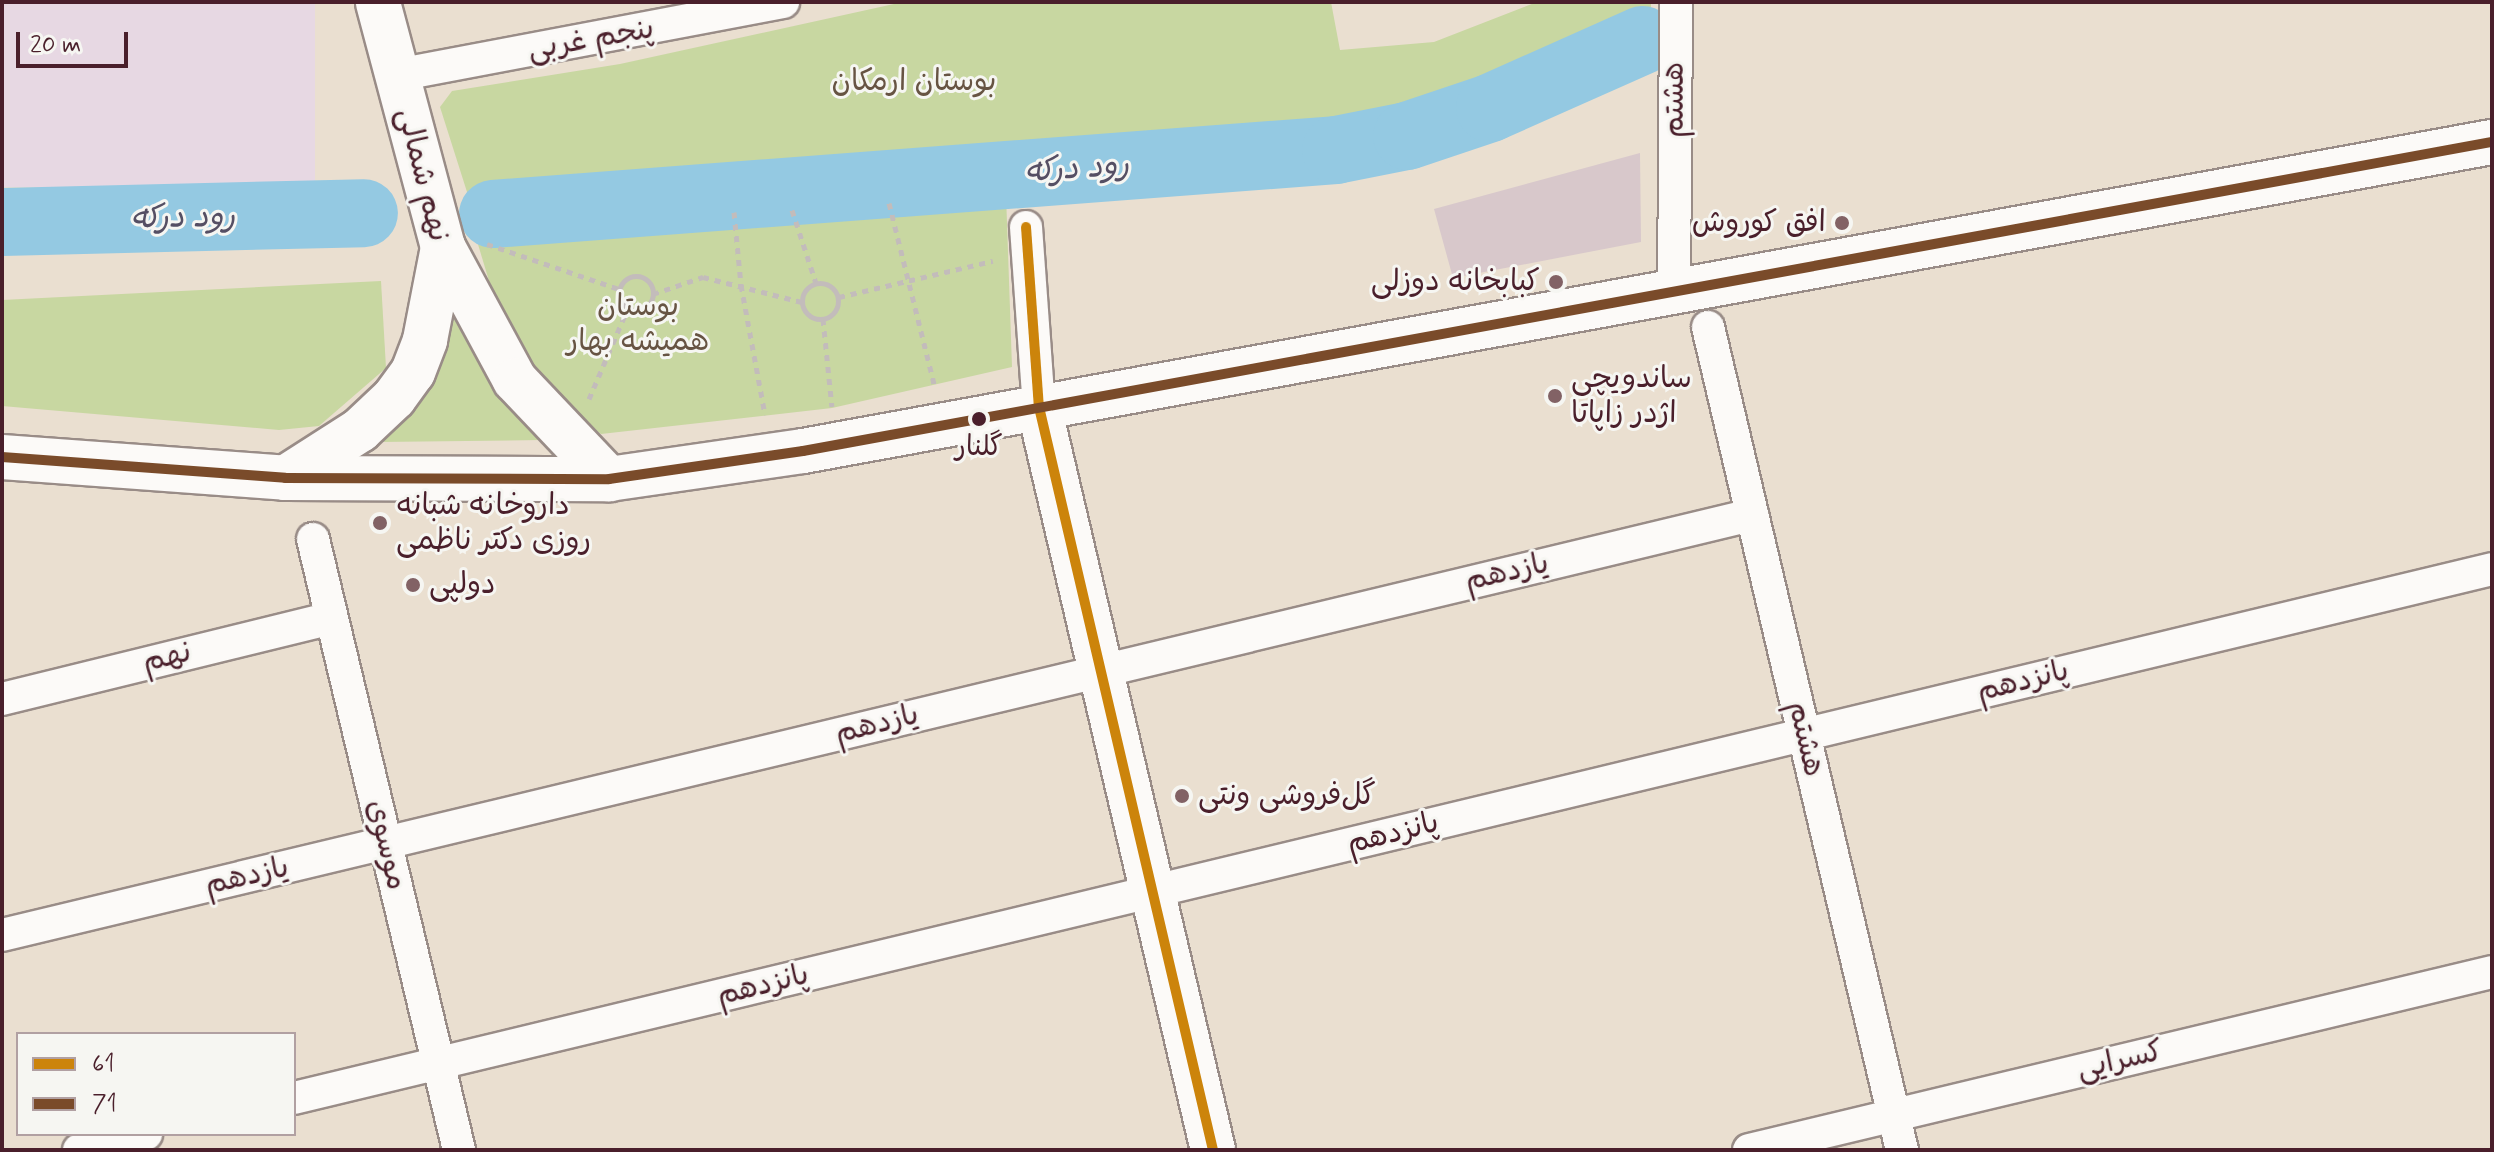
<!DOCTYPE html>
<html>
<head>
<meta charset="utf-8">
<style>
	body { margin:0 }
	#map { position:relative; width:2494px; height:1152px; overflow:hidden; background:#eadfd0; font-family:Mynerve,"Playpen Sans Arabic",sans-serif }
	div>[style] { position:absolute }
	.built>* { inset:0; background:#e7d8e3; transform-origin:0 0 }
	.green>* { inset:0; background:#c8d7a1 }
	.river>* { height:68px; margin:-34px; padding:0 34px; transform-origin:34px; border-radius:34px; background:#94c9e2 }
	.building>* { inset:0; background:#d8c8cb }
	.path>* { height:5px; margin-top:-2.5px; transform-origin:0; background:repeating-linear-gradient(90deg,#c3bcbb 0 6px,transparent 0 12px) }
	.path>.ring { margin:-2.5px; padding:0; box-sizing:content-box; background:none; border:5px solid #c3bcbb; border-radius:50% }
	.roads { filter:drop-shadow(2px 0 #998c87) drop-shadow(-2px 0 #998c87) drop-shadow(0 2px #998c87) drop-shadow(0 -2px #998c87) }
	.street>* { height:32px; margin:-16px; padding:0 16px; transform-origin:16px; border-radius:16px; background:#fcfaf8 }
	.secondary>* { height:44px; margin:-22px; padding:0 22px; transform-origin:22px; border-radius:22px; background:#fcfaf8 }
	.bus-1>* { height:10px; margin:-5px; padding:0 5px; transform-origin:5px; border-radius:5px; background:#cc840b }
	.bus-2>* { height:10px; margin:-5px; padding:0 5px; transform-origin:5px; border-radius:5px; background:#7a4b2a }
	.dots>* { width:22px; height:22px; translate:-50% -50%; box-sizing:border-box; border:4px solid #f6f6f2; border-radius:50% }
	span { translate:-50% -50%; white-space:nowrap; text-align:center; line-height:1.15; -webkit-text-stroke:6px #f6f6f2; paint-order:stroke }
	.bus-label { font-size:28px; color:#4a1f2b }
	.street-label { font-size:30px; color:#4a1f2b }
	.park-label { font-size:30px; color:#675443 }
	.poi-label { font-size:30px; color:#4a1f2b }
	.right { translate:-100% -50%; text-align:right }
	.left { translate:0 -50%; text-align:left }
	.water-label { font-size:32px; color:#554f64; font-style:italic }
	.frame { position:absolute; inset:0; border:4px solid #4a1f2b; pointer-events:none }
	.legend { position:absolute; left:16px; top:1032px; width:280px; height:104px; box-sizing:border-box; background:#f6f6f2; border:2px solid #b1a0a2; margin:0; padding:10px 14px; list-style:none; font-size:24px; color:#4a1f2b }
	.legend li { display:flex; align-items:center; gap:16px; height:40px }
	.legend b { width:40px; border:2px solid #b1a0a2 }
	.scale { position:absolute; left:16px; top:32px; width:112px; height:36px; box-sizing:border-box; border:4px solid #4a1f2b; border-top:0; padding-left:10px; font-size:24px; line-height:28px; white-space:nowrap; color:#4a1f2b; -webkit-text-stroke:6px #f6f6f2; paint-order:stroke }
</style>
</head>
<body>
<div id="map">
	<div class="built">
		<i style="left:2px;top:2px;width:313px;height:185px"></i>
	</div>
	<div class="green">
		<i style="clip-path:polygon(903px 2px,1331px 2px,1340px 50px,1434px 42px,1537px 2px,1651px 2px,1651px 11px,1631px 28px,1570px 59px,1465px 99px,1344px 132px,467px 192px,440px 107px,452px 91px,620px 64px)"></i>
		<i style="clip-path:polygon(1006px 194px,1012px 367px,832px 408px,601px 434px,537px 385px,502px 324px,477px 241px,496px 229px)"></i>
		<i style="clip-path:polygon(381px 281px,386px 368px,319px 426px,279px 430px,2px 406px,2px 300px)"></i>
		<i style="clip-path:polygon(448px 288px,487px 373px,508px 406px,541px 440px,379px 442px,427px 393px,448px 338px)"></i>
	</div>
	<div class="river">
		<i style="left:493px;top:214px;width:845px;rotate:-4.34deg"></i>
		<i style="left:1336px;top:150px;width:72px;rotate:-11.2deg"></i>
		<i style="left:1407px;top:136px;width:88px;rotate:-18.6deg"></i>
		<i style="left:1490px;top:108px;width:167px;rotate:-24deg"></i>
		<i style="left:2px;top:222px;width:362px;rotate:-1.4deg"></i>
	</div>
	<div class="building">
		<i style="clip-path:polygon(1640px 153px,1641px 242px,1453px 278px,1434px 209px)"></i>
	</div>
	<div class="path">
		<i style="left:889px;top:203px;width:190px;rotate:76deg"></i>
		<i style="left:792px;top:210px;width:77px;rotate:71.8deg"></i>
		<i style="left:734px;top:212px;width:73px;rotate:84.5deg"></i>
		<i style="left:741px;top:285px;width:132px;rotate:79.5deg"></i>
		<i style="left:487px;top:244px;width:139px;rotate:18.8deg"></i>
		<i class="ring" style="left:619px;top:276px;width:29px;height:29px"></i>
		<i class="ring" style="left:802px;top:283px;width:31px;height:31px"></i>
		<i style="left:653px;top:294px;width:53px;rotate:-18.8deg"></i>
		<i style="left:703px;top:277px;width:102px;rotate:14.2deg"></i>
		<i style="left:839px;top:297px;width:158px;rotate:-13.2deg"></i>
		<i style="left:823px;top:319px;width:88px;rotate:84.2deg"></i>
		<i style="left:589px;top:399px;width:99px;rotate:-66.8deg"></i>
	</div>
	<div class="roads">
		<div class="street">
			<i style="left:397px;top:75px;width:393px;rotate:-10.7deg"></i>
			<i style="left:1026px;top:227px;width:180px;rotate:85.9deg"></i>
			<i style="left:1674px;top:294px;width:292px;rotate:-89.6deg"></i>
			<i style="left:1708px;top:327px;width:846px;rotate:76.74deg"></i>
			<i style="left:313px;top:539px;width:628px;rotate:76.56deg"></i>
			<i style="left:2px;top:699px;width:339px;rotate:-13.8deg"></i>
			<i style="left:2px;top:935px;width:1800px;rotate:-13.5deg"></i>
			<i style="left:294px;top:1098px;width:2261px;rotate:-13.53deg"></i>
			<i style="left:79px;top:1150px;width:69px;rotate:-13.4deg"></i>
			<i style="left:1749px;top:1150px;width:764px;rotate:-13.47deg"></i>
		</div>
		<div class="secondary">
			<i style="left:443px;top:247px;width:151px;rotate:61.6deg"></i>
			<i style="left:515px;top:380px;width:137px;rotate:46.5deg"></i>
			<i style="left:1039px;top:407px;width:763px;rotate:76.82deg"></i>
			<i style="left:2px;top:457px;width:284px;rotate:4.2deg"></i>
			<i style="left:285px;top:478px;width:324px;rotate:0.2deg"></i>
			<i style="left:609px;top:479px;width:196px;rotate:-8.2deg"></i>
			<i style="left:803px;top:451px;width:1717px;rotate:-10.37deg"></i>
			<i style="left:285px;top:478px;width:89px;rotate:-32.6deg"></i>
			<i style="left:360px;top:430px;width:47px;rotate:-43.3deg"></i>
			<i style="left:394px;top:398px;width:32px;rotate:-54deg"></i>
			<i style="left:413px;top:372px;width:34px;rotate:-69deg"></i>
			<i style="left:425px;top:340px;width:95px;rotate:-79deg"></i>
			<i style="left:443px;top:247px;width:253px;rotate:-104.9deg"></i>
		</div>
	</div>
	<div class="bus-1">
		<i style="left:1026px;top:227px;width:180px;rotate:85.9deg"></i>
		<i style="left:1039px;top:407px;width:763px;rotate:76.82deg"></i>
	</div>
	<div class="bus-2">
		<i style="left:2px;top:457px;width:284px;rotate:4.2deg"></i>
		<i style="left:285px;top:478px;width:324px;rotate:0.2deg"></i>
		<i style="left:609px;top:479px;width:196px;rotate:-8.2deg"></i>
		<i style="left:803px;top:451px;width:1717px;rotate:-10.37deg"></i>
	</div>
	<div class="dots">
		<i style="left:1842px;top:223px;background:#826265"></i>
		<i style="left:1556px;top:282px;background:#826265"></i>
		<i style="left:1555px;top:396px;background:#826265"></i>
		<i style="left:979px;top:419px;background:#4a1f2b"></i>
		<i style="left:380px;top:523px;background:#826265"></i>
		<i style="left:413px;top:585px;background:#826265"></i>
		<i style="left:1182px;top:796px;background:#826265"></i>
	</div>
	<div class="bus-label">
		<span style="left:979px;top:448px">گلنار</span>
	</div>
	<div class="street-label">
		<span style="left:591px;top:40px;rotate:-10deg">پنجم غربی</span>
		<span style="left:1675px;top:100px;rotate:-90deg">هشتم</span>
		<span style="left:422px;top:175px;rotate:76deg">نهم شمالی</span>
		<span style="left:1507px;top:573px;rotate:-13deg">یازدهم</span>
		<span style="left:167px;top:658px;rotate:-14deg">نهم</span>
		<span style="left:2023px;top:682px;rotate:-14deg">پانزدهم</span>
		<span style="left:877px;top:725px;rotate:-14deg">یازدهم</span>
		<span style="left:1805px;top:739px;rotate:77deg">هشتم</span>
		<span style="left:1393px;top:834px;rotate:-14deg">پانزدهم</span>
		<span style="left:386px;top:845px;rotate:77deg">موسوی</span>
		<span style="left:247px;top:877px;rotate:-13deg">یازدهم</span>
		<span style="left:763px;top:986px;rotate:-14deg">پانزدهم</span>
		<span style="left:2120px;top:1061px;rotate:-13deg">کسرایی</span>
	</div>
	<div class="park-label">
		<span style="left:914px;top:82px">بوستان ارمکان</span>
		<span style="left:638px;top:324px">بوستان<br>همیشه بهار</span>
	</div>
	<div class="poi-label">
		<span class="right" style="left:1826px;top:223px">افق کوروش</span>
		<span class="right" style="left:1540px;top:282px">کبابخانه دوزلی</span>
		<span class="left" style="left:1571px;top:396px">ساندویچی<br>اژدر زاپاتا</span>
		<span class="left" style="left:396px;top:523px">داروخانه شبانه<br>روزی دکتر ناظمی</span>
		<span class="left" style="left:429px;top:585px">دولپی</span>
		<span class="left" style="left:1198px;top:796px">گل‌فروشی ونتی</span>
	</div>
	<div class="water-label">
		<span style="left:1077px;top:169px;rotate:-4deg">رود درکه</span>
		<span style="left:183px;top:218px;rotate:-1deg">رود درکه</span>
	</div>
	<div class="frame"></div>
	<ul class="legend">
	<li><b style="height:10px;background:#cc840b"></b>61</li>
	<li><b style="height:10px;background:#7a4b2a"></b>71</li>
	</ul>
	<div class="scale">20 m</div>
</div>
</body>
</html>
